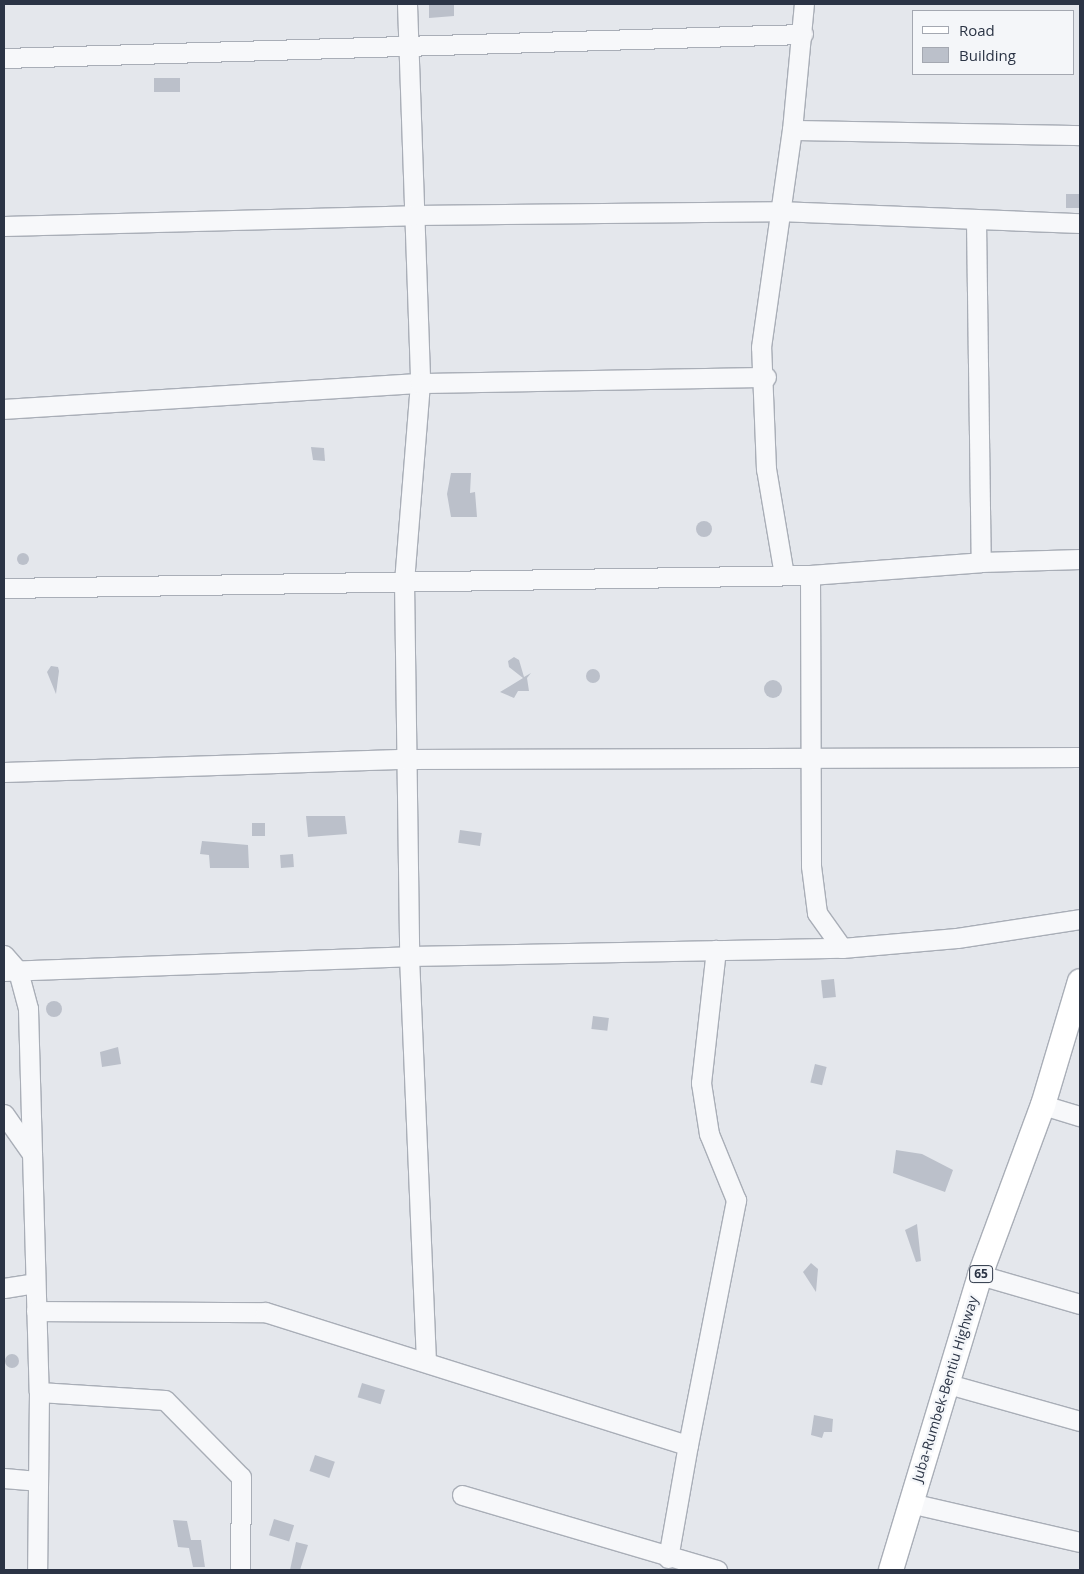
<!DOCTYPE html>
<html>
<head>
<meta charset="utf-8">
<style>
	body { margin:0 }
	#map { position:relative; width:1084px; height:1574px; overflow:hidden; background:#e4e7ec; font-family:"Open Sans",sans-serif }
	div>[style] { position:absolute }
	.building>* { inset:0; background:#bbc0ca; transform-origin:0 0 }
	.round { border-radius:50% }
	.roads { filter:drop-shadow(1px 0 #a9aeb7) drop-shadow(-1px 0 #a9aeb7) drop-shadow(0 1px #a9aeb7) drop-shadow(0 -1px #a9aeb7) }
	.minor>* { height:19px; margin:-9.5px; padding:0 9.5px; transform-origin:9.5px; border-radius:9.5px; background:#f7f8fa }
	.major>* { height:24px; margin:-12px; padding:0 12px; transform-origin:12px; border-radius:12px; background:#fff }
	span { translate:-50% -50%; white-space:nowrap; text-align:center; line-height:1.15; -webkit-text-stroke:4.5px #f4f6f9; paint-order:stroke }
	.shield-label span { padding:1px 4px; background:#f4f6f9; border:1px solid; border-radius:4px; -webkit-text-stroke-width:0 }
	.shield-label { font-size:12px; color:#2b3445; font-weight:700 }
	.street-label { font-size:14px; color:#2b3445 }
	.frame { position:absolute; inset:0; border:5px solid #2b3445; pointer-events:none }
	.legend { position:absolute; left:912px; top:10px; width:162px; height:65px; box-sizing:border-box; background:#f4f6f9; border:1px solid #a4a8b1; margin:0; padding:6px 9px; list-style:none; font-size:15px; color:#2b3445 }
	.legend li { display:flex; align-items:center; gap:10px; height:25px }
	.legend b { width:25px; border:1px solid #a4a8b1 }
</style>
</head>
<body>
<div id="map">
	<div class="building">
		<i style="clip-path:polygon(429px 4px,454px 4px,454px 16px,429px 18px)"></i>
		<i style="left:180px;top:78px;width:14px;height:26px;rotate:90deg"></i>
		<i style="left:1066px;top:194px;width:14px;height:14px"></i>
		<i style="clip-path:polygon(311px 447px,324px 448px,325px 461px,313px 460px)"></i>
		<i style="clip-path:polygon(451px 473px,471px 473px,470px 493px,475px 492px,477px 517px,451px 517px,447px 494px)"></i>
		<i class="round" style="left:696px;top:521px;width:16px;height:16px"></i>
		<i class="round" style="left:17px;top:553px;width:12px;height:12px"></i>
		<i style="clip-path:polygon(514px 657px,519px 660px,524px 677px,531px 673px,527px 678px,529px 691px,518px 691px,514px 698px,500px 692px,523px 678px,509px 667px,508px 661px)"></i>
		<i style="clip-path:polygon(51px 666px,58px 667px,59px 671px,56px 694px,47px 672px)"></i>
		<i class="round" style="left:586px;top:669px;width:14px;height:14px"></i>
		<i class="round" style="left:764px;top:680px;width:18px;height:18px"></i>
		<i style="clip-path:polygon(306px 816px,345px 816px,347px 834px,308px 837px)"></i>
		<i style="left:252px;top:823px;width:13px;height:13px"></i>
		<i style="left:460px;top:830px;width:22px;height:13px;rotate:8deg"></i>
		<i style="clip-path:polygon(202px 841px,248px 845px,249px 868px,210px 868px,209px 855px,200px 854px)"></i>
		<i style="left:293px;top:854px;width:13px;height:13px;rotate:86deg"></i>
		<i style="left:834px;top:979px;width:18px;height:13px;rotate:84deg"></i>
		<i class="round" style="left:46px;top:1001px;width:16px;height:16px"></i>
		<i style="left:593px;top:1016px;width:16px;height:13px;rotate:7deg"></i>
		<i style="clip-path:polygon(118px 1047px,121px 1064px,102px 1067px,100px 1052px)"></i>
		<i style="left:815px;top:1064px;width:12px;height:19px;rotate:14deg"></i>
		<i style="clip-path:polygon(896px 1150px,922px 1154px,953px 1170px,945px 1192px,893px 1173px)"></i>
		<i style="clip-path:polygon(917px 1224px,921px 1261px,916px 1262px,905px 1230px)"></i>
		<i style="clip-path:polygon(811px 1263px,818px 1269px,816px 1292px,803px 1272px)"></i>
		<i class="round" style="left:5px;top:1354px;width:14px;height:14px"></i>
		<i style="left:362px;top:1383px;width:24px;height:15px;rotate:17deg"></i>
		<i style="clip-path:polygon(814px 1415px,833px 1419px,832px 1432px,824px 1432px,822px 1438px,811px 1435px)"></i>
		<i style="left:315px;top:1455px;width:21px;height:17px;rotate:19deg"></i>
		<i style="left:274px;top:1519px;width:21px;height:17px;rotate:17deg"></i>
		<i style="clip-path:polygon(173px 1520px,187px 1521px,191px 1540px,201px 1540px,205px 1567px,193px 1567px,189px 1548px,178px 1547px)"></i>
		<i style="clip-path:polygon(296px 1542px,308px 1545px,300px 1570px,290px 1570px)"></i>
	</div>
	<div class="roads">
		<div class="minor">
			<i style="left:407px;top:4px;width:379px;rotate:88deg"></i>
			<i style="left:420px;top:383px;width:199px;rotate:94.6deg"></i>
			<i style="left:404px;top:581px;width:375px;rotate:89.2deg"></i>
			<i style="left:409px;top:956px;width:406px;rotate:87.6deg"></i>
			<i style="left:4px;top:58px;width:799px;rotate:-1.72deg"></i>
			<i style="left:792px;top:130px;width:288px;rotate:1deg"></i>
			<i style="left:976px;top:221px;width:341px;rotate:89.2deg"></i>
			<i style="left:4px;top:226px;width:410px;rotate:-1.5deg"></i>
			<i style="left:414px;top:215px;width:364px;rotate:-0.6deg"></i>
			<i style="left:778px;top:211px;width:302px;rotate:2.3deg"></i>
			<i style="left:4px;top:409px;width:417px;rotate:-3.6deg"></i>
			<i style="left:420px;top:383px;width:346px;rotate:-1deg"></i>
			<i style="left:784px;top:575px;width:108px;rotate:-99.6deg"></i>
			<i style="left:766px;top:469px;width:122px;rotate:-92.3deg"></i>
			<i style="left:761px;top:347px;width:219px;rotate:-81.9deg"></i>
			<i style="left:792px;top:130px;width:127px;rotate:-84.6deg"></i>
			<i style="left:810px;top:575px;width:291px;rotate:89.8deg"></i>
			<i style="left:811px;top:866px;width:47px;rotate:82.7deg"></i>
			<i style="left:817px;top:913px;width:43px;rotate:54.5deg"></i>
			<i style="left:4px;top:588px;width:806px;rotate:-0.92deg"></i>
			<i style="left:810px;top:575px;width:171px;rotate:-4.3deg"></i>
			<i style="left:981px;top:562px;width:99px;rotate:-1.7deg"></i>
			<i style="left:4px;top:772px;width:402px;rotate:-1.9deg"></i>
			<i style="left:406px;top:759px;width:674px;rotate:-0.17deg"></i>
			<i style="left:4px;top:955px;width:21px;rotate:49deg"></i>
			<i style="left:18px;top:971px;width:39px;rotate:75deg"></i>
			<i style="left:28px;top:1009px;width:383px;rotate:88.4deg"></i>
			<i style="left:39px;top:1392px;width:178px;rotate:90.6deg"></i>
			<i style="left:4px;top:971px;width:405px;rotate:-2.1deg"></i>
			<i style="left:409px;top:956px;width:433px;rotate:-1.1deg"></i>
			<i style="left:842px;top:948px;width:115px;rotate:-5deg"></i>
			<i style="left:957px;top:938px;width:124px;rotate:-8.8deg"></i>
			<i style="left:1043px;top:1105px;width:39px;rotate:17deg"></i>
			<i style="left:4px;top:1114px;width:49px;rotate:55deg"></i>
			<i style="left:980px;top:1275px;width:104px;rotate:16.2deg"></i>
			<i style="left:4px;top:1288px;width:31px;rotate:-9deg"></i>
			<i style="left:36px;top:1311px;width:229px;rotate:0.3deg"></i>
			<i style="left:265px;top:1312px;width:443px;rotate:17.5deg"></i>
			<i style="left:688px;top:1445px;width:250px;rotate:-78.9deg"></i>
			<i style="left:736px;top:1200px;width:71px;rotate:-112.2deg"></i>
			<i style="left:709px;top:1134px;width:52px;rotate:-98.9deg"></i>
			<i style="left:701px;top:1083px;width:134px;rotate:-83.6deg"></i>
			<i style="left:948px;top:1384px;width:137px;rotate:15.7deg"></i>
			<i style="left:39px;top:1392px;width:126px;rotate:3.6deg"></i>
			<i style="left:165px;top:1400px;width:108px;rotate:45.4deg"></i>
			<i style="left:241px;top:1477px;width:93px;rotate:90.6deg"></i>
			<i style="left:4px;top:1478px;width:33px;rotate:5deg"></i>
			<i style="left:462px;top:1495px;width:266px;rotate:16.4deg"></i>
			<i style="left:910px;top:1503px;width:174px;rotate:12.9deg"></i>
			<i style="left:668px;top:1558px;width:115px;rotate:-80deg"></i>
		</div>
		<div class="major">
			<i style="left:891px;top:1570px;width:308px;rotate:-73.2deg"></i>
			<i style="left:980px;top:1275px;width:181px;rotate:-69.7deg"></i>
			<i style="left:1043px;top:1105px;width:129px;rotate:-73.4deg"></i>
		</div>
	</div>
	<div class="shield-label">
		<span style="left:981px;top:1274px">65</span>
	</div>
	<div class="street-label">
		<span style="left:945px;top:1389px;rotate:-73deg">Juba-Rumbek-Bentiu Highway</span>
	</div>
	<div class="frame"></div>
	<ul class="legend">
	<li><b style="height:6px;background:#fff"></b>Road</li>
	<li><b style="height:14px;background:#bbc0ca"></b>Building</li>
	</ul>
</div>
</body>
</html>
